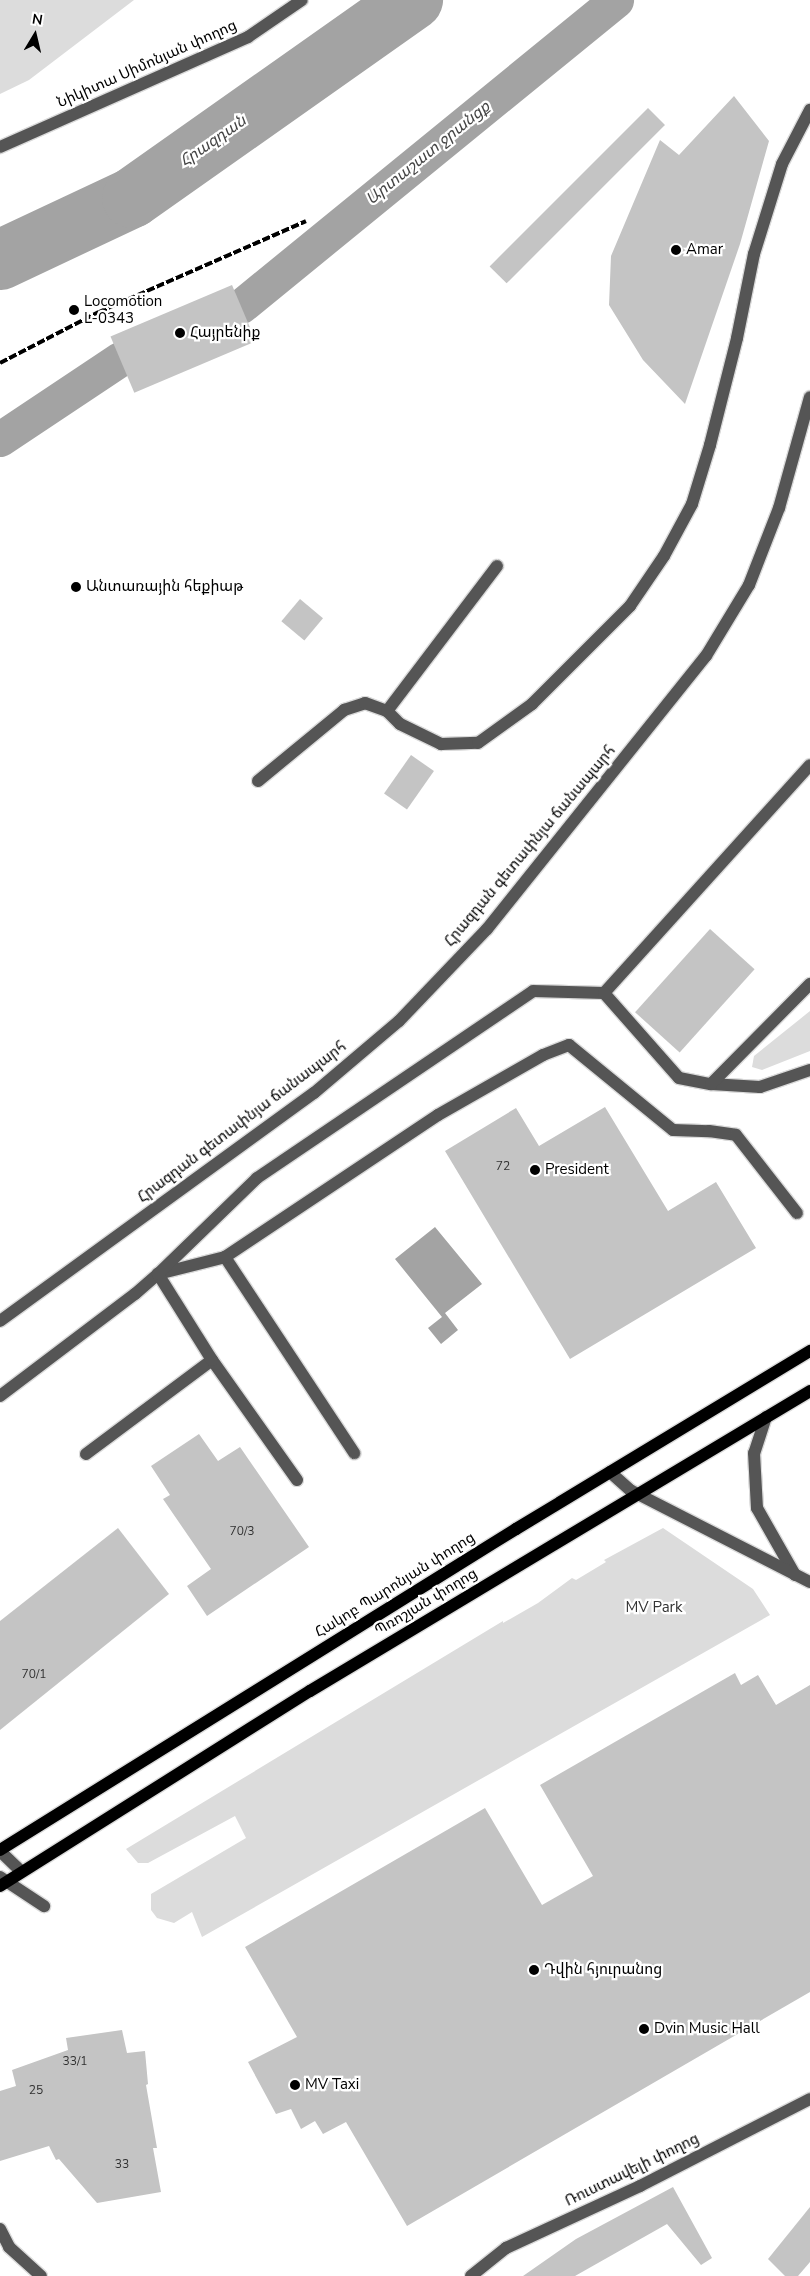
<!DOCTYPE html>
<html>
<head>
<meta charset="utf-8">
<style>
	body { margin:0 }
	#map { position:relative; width:810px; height:2276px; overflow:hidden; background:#fff; font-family:"Nunito Sans","Noto Sans Armenian",sans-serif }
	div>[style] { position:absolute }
	.green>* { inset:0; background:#dcdcdc }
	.water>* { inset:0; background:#a3a3a3 }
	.canal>* { height:35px; margin:-17.5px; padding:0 17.5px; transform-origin:17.5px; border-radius:17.5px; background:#a3a3a3 }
	.river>* { height:60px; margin:-30px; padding:0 30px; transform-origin:30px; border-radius:30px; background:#a3a3a3 }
	.building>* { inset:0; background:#c4c4c4; transform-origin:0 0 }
	.roads { filter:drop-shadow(1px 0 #dbdbdb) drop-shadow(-1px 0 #dbdbdb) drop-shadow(0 1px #dbdbdb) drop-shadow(0 -1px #dbdbdb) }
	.minor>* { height:12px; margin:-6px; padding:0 6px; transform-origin:6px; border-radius:6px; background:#555 }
	.major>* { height:12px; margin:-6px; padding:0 6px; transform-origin:6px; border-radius:6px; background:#000 }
	.rail>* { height:4px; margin-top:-2px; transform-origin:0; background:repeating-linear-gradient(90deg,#000 0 8px,transparent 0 10.5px) }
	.dots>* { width:14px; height:14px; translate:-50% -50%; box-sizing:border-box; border:2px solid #fff; border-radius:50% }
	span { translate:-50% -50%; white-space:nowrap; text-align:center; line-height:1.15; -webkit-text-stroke:4.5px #fff; paint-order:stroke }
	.number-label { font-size:12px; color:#313131 }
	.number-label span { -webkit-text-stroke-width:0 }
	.street-label { font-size:15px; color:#000 }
	.poi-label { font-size:15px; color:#000 }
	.left { translate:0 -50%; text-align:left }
	.park-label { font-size:15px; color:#333 }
	.water-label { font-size:16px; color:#444; font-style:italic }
	.north { position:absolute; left:10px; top:10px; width:50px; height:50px; -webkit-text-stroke:4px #fff; paint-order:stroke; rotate:9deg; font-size:14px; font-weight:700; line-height:20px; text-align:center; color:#000 }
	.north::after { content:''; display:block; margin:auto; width:18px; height:22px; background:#000; clip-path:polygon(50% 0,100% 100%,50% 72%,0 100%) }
</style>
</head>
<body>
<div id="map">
	<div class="green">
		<i style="clip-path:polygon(0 0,134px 0,29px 80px,0 94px)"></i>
		<i style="clip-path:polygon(810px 1011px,810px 1051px,762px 1070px,752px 1067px,754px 1056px)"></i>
		<i style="clip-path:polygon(663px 1528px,753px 1589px,770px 1615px,202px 1937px,192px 1912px,174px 1923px,157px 1918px,151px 1910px,151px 1894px,246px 1838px,235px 1816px,148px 1863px,138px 1863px,126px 1849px,503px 1621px,503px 1623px,538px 1603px,572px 1578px,576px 1580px,606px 1562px,604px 1560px)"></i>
	</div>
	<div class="water">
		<i style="clip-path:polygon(435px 1227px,482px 1284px,445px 1313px,458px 1330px,441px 1344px,428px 1328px,442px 1317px,395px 1259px)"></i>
	</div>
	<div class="canal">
		<i style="left:241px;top:306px;width:484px;rotate:-39.2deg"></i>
		<i style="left:0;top:439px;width:144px;rotate:-33.7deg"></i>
	</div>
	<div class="river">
		<i style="left:0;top:260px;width:146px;rotate:-25.2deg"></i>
		<i style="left:132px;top:198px;width:344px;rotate:-35.2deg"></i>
	</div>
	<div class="building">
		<i style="clip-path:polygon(734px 96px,769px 141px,740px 244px,685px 404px,643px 360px,609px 305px,611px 256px,660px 140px,679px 155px)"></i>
		<i style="left:648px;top:108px;width:24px;height:224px;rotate:45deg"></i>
		<i style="left:232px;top:285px;width:61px;height:132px;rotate:67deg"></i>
		<i style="left:300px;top:599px;width:30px;height:29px;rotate:40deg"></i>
		<i style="left:411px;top:755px;width:28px;height:47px;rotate:35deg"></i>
		<i style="left:710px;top:929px;width:60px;height:112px;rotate:42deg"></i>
		<i style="clip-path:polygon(605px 1107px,668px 1211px,716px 1182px,756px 1248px,570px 1359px,445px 1151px,516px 1108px,539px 1146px)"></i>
		<i style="clip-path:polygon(199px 1434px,218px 1461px,240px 1447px,309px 1547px,207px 1616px,187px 1586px,211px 1569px,163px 1499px,170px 1495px,151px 1466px)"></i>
		<i style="clip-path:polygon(118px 1528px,169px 1594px,0 1730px,0 1621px)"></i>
		<i style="clip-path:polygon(735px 1673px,741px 1685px,758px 1675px,776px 1705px,810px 1685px,810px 1992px,407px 2226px,346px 2122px,323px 2134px,315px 2121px,301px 2129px,291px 2109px,276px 2114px,248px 2062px,297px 2037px,245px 1947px,485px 1808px,542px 1905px,593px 1876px,540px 1785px)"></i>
		<i style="clip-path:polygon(122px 2030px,127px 2053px,145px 2051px,148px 2084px,146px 2085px,157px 2148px,153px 2148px,161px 2192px,97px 2203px,59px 2159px,56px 2160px,49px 2146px,0 2161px,0 2091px,16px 2086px,12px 2070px,68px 2050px,66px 2038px)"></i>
		<i style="clip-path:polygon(673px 2187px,712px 2258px,701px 2265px,667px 2224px,575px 2276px,523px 2276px,576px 2239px)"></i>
		<i style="clip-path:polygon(810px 2207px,810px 2262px,798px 2276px,785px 2276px,768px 2259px)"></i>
	</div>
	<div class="roads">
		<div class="minor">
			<i style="left:0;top:147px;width:271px;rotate:-23.9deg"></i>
			<i style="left:248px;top:37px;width:65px;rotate:-34.4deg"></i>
			<i style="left:387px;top:711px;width:182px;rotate:-52.8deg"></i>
			<i style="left:258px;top:781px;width:112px;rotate:-39.5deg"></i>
			<i style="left:344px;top:710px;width:22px;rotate:-18deg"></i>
			<i style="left:365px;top:703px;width:23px;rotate:20deg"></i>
			<i style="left:387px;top:711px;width:18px;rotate:45deg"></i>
			<i style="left:400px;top:724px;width:46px;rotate:26deg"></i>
			<i style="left:441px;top:744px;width:37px;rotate:-2deg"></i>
			<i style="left:478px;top:743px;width:67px;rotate:-35.8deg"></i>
			<i style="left:532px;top:704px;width:139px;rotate:-45deg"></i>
			<i style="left:630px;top:606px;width:60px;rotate:-55.8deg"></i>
			<i style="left:664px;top:556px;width:59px;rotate:-61.7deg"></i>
			<i style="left:692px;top:504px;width:62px;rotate:-73deg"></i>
			<i style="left:710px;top:445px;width:110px;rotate:-75.8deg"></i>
			<i style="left:737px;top:338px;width:86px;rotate:-78.6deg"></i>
			<i style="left:754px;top:254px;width:94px;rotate:-72.7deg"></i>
			<i style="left:782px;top:164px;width:61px;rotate:-62.6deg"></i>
			<i style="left:604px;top:993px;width:307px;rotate:-47.9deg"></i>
			<i style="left:711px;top:1084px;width:49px;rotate:3.5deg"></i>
			<i style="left:760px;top:1087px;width:53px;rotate:-18.8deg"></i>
			<i style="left:225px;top:1257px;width:235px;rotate:56.6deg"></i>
			<i style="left:0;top:1321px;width:388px;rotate:-36deg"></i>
			<i style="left:314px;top:1093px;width:111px;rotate:-40.3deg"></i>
			<i style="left:399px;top:1021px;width:127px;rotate:-46.3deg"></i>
			<i style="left:487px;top:929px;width:350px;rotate:-51.3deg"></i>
			<i style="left:706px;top:656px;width:83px;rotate:-58.8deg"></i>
			<i style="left:749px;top:585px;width:83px;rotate:-68.7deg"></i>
			<i style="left:779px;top:508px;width:115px;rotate:-74.4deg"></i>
			<i style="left:0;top:1396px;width:169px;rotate:-37.1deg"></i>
			<i style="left:135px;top:1294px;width:30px;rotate:-41deg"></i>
			<i style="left:158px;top:1274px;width:69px;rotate:-14.2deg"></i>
			<i style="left:225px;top:1257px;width:256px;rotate:-33.7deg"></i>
			<i style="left:438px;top:1115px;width:121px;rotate:-29.7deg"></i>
			<i style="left:543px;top:1055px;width:28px;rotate:-21deg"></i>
			<i style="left:569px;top:1045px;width:134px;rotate:39.3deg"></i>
			<i style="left:673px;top:1130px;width:36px;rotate:2deg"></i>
			<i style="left:709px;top:1131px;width:27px;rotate:8deg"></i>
			<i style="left:736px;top:1135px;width:99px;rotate:52deg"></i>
			<i style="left:766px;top:1417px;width:38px;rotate:108deg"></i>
			<i style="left:754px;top:1453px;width:55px;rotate:86.9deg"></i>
			<i style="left:757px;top:1508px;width:77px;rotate:60.4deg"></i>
			<i style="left:86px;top:1454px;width:157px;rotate:-36.7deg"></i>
			<i style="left:610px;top:1472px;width:27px;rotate:42deg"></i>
			<i style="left:630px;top:1490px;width:202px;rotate:27.1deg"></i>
			<i style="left:297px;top:1480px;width:147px;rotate:-125.3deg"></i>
			<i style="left:212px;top:1360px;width:102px;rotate:-122.1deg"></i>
			<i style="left:158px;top:1274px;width:138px;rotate:-44.1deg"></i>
			<i style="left:257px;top:1178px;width:333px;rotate:-34.1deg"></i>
			<i style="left:533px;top:991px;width:71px;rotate:1.6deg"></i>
			<i style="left:604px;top:993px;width:113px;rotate:48.6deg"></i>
			<i style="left:679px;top:1078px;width:33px;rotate:11deg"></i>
			<i style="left:711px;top:1084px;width:141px;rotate:-45.3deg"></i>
			<i style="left:0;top:1851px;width:30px;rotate:44deg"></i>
			<i style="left:0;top:1877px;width:53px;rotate:33.4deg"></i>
			<i style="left:0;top:2229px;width:20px;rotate:63deg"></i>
			<i style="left:9px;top:2247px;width:43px;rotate:42.2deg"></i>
			<i style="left:471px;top:2276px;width:45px;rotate:-38.7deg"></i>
			<i style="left:506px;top:2248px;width:148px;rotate:-24.8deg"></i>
			<i style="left:640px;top:2186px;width:191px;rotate:-27.1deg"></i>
		</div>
		<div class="major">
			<i style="left:0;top:1850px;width:608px;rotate:-31.89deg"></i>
			<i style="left:516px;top:1529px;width:344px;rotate:-31.2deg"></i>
			<i style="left:0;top:1886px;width:366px;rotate:-32.2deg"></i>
			<i style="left:310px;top:1691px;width:583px;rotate:-30.96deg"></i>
		</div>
	</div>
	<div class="rail">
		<i style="left:0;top:363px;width:111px;rotate:-27.3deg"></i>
		<i style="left:99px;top:312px;width:226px;rotate:-23.7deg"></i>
	</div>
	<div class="dots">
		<i style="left:676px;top:250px;background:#000"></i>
		<i style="left:74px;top:310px;background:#000"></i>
		<i style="left:180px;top:333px;background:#000"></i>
		<i style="left:76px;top:587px;background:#000"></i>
		<i style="left:535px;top:1170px;background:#000"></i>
		<i style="left:534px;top:1970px;background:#000"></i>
		<i style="left:644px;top:2029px;background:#000"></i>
		<i style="left:295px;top:2085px;background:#000"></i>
	</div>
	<div class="number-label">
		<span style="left:503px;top:1167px">72</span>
		<span style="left:242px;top:1532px">70/3</span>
		<span style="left:34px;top:1675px">70/1</span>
		<span style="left:75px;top:2062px">33/1</span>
		<span style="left:36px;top:2091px">25</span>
		<span style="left:122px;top:2165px">33</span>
	</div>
	<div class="street-label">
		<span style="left:147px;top:64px;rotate:-24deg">Նիկիտա Սիմոնյան փողոց</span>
		<span style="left:530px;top:846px;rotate:-50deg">Հրազդան գետափնյա ճանապարհ</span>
		<span style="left:242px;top:1122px;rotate:-37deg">Հրազդան գետափնյա ճանապարհ</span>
		<span style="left:395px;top:1585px;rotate:-32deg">Հակոբ Պարոնյան փողոց</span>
		<span style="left:426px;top:1602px;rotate:-31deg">Պռոշյան փողոց</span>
		<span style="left:632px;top:2170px;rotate:-26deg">Ռուստավելի փողոց</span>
	</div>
	<div class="poi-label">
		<span class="left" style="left:686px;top:250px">Amar</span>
		<span class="left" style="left:84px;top:310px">Locomotion<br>L-0343</span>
		<span class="left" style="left:190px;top:333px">Հայրենիք</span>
		<span class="left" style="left:86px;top:587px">Անտառային հեքիաթ</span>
		<span class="left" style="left:545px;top:1170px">President</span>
		<span class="left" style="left:544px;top:1970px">Դվին հյուրանոց</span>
		<span class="left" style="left:654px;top:2029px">Dvin Music Hall</span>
		<span class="left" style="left:305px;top:2085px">MV Taxi</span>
	</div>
	<div class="park-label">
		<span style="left:654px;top:1608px">MV Park</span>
	</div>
	<div class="water-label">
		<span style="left:213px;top:141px;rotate:-35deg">Հրազդան</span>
		<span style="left:428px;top:153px;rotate:-39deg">Արտաշատ ջրանցք</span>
	</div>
	<div class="north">N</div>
</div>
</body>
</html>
